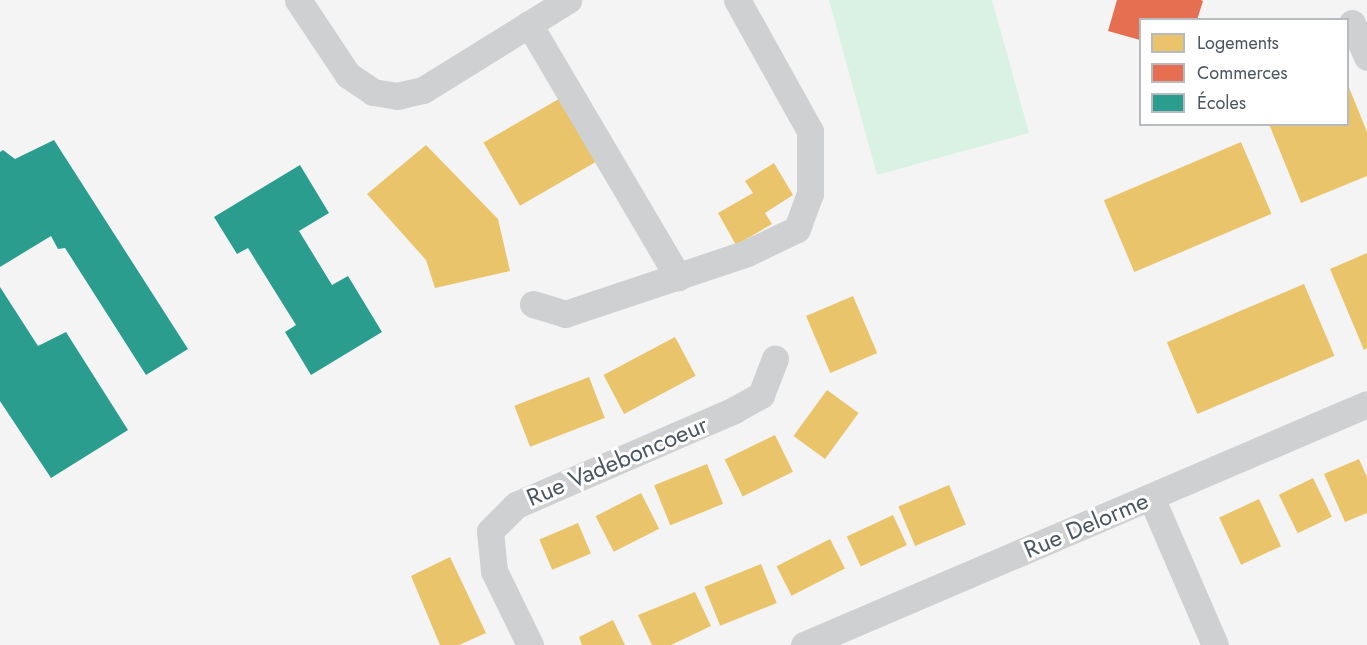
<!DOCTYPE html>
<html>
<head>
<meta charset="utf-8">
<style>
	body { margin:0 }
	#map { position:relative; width:1367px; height:645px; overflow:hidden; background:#f4f4f4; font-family:Jost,sans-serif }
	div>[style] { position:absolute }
	.green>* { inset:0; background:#d9f2e3 }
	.homes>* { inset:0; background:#e9c46a; transform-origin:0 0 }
	.shops>* { inset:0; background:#e76f51 }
	.schools>* { inset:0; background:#2a9d8f }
	.street>* { height:27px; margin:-13.5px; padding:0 13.5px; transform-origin:13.5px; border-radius:13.5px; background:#ced0d2 }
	span { translate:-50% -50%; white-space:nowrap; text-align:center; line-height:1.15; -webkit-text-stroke:6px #fff; paint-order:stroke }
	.street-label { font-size:24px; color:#4a5661 }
	.legend { position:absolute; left:1139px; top:18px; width:210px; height:108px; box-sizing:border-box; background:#fff; border:2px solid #b7bbc0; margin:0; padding:8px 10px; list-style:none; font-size:18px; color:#4a5661 }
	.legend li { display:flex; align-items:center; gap:12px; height:30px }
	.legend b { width:30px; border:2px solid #b7bbc0 }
</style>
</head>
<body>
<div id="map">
	<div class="green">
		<i style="clip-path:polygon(829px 0,992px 0,1029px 133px,877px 175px)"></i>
	</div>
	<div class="homes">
		<i style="clip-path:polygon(1348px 85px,1367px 132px,1367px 176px,1301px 203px,1269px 124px,1348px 124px)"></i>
		<i style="left:564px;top:96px;width:73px;height:93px;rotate:60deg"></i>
		<i style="left:1241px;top:142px;width:78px;height:149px;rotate:67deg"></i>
		<i style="clip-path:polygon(426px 145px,498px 219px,510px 271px,435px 288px,426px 260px,367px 194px)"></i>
		<i style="clip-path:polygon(774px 163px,793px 195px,765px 213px,772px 224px,736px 245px,718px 213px,753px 193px,745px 181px)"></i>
		<i style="clip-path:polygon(1367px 253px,1367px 348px,1364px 350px,1330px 269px)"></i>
		<i style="left:1304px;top:284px;width:78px;height:149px;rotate:67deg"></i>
		<i style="left:853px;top:296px;width:62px;height:51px;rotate:67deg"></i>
		<i style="left:675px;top:337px;width:44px;height:81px;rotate:62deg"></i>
		<i style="left:589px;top:377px;width:44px;height:80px;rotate:69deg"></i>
		<i style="left:827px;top:390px;width:39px;height:57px;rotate:36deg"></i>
		<i style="left:775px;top:435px;width:41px;height:56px;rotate:64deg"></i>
		<i style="clip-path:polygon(1359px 459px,1367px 477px,1367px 513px,1345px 522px,1324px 474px)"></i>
		<i style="left:707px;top:464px;width:43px;height:57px;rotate:68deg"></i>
		<i style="left:1313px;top:478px;width:43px;height:38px;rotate:64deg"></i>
		<i style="left:949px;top:485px;width:43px;height:55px;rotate:67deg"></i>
		<i style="left:641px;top:493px;width:40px;height:51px;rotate:63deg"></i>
		<i style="left:1259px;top:499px;width:52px;height:44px;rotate:65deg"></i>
		<i style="left:893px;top:515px;width:33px;height:51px;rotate:65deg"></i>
		<i style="left:578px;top:523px;width:33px;height:42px;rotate:67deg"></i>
		<i style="left:830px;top:539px;width:33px;height:60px;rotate:63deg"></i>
		<i style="clip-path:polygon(450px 557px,486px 633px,459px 645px,440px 645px,411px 576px)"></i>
		<i style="left:761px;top:564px;width:42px;height:61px;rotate:68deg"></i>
		<i style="clip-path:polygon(695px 592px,711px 626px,671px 645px,652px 645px,638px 615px)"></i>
		<i style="clip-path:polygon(613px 620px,625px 645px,582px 645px,579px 637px)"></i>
	</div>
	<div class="shops">
		<i style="clip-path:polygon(1117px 0,1201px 0,1203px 1px,1197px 20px,1140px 20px,1140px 40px,1108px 31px)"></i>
	</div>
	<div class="schools">
		<i style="clip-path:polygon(54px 140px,188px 349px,146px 375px,65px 248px,58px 249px,51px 236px,0 267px,0 152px,3px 150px,15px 159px)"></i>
		<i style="clip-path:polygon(300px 165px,329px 213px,299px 231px,332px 285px,348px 276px,382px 332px,311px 375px,285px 332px,296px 325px,248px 248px,237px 254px,214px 217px)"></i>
		<i style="clip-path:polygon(0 287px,38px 346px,66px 332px,128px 430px,51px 478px,0 401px)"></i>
	</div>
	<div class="street">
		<i style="left:298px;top:0;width:90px;rotate:56.3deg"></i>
		<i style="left:348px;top:75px;width:30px;rotate:34deg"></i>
		<i style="left:373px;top:92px;width:24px;rotate:9deg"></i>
		<i style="left:397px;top:96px;width:27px;rotate:-13deg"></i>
		<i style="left:423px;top:90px;width:171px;rotate:-31.8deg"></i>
		<i style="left:1352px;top:23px;width:37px;rotate:66deg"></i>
		<i style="left:529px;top:24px;width:294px;rotate:59.5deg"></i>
		<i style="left:533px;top:304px;width:34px;rotate:17deg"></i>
		<i style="left:565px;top:314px;width:192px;rotate:-18.5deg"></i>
		<i style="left:747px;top:253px;width:55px;rotate:-25.6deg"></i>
		<i style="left:797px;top:229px;width:37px;rotate:-70deg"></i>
		<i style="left:810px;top:194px;width:63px;rotate:-90deg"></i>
		<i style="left:810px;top:131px;width:150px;rotate:-119.1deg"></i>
		<i style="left:1151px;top:497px;width:161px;rotate:66.6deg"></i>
		<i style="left:530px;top:645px;width:82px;rotate:-115.9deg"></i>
		<i style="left:494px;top:571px;width:40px;rotate:-95.7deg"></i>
		<i style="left:490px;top:531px;width:37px;rotate:-45deg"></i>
		<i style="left:516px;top:505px;width:238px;rotate:-23.5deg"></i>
		<i style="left:734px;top:410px;width:31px;rotate:-29deg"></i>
		<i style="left:761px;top:395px;width:39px;rotate:-69deg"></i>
		<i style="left:804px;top:645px;width:612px;rotate:-23.17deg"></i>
	</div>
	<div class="street-label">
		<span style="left:617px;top:461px;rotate:-23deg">Rue Vadeboncoeur</span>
		<span style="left:1086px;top:525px;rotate:-23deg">Rue Delorme</span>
	</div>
	<ul class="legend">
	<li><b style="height:16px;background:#e9c46a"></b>Logements</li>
	<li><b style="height:16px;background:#e76f51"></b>Commerces</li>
	<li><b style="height:16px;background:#2a9d8f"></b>Écoles</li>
	</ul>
</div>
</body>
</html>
